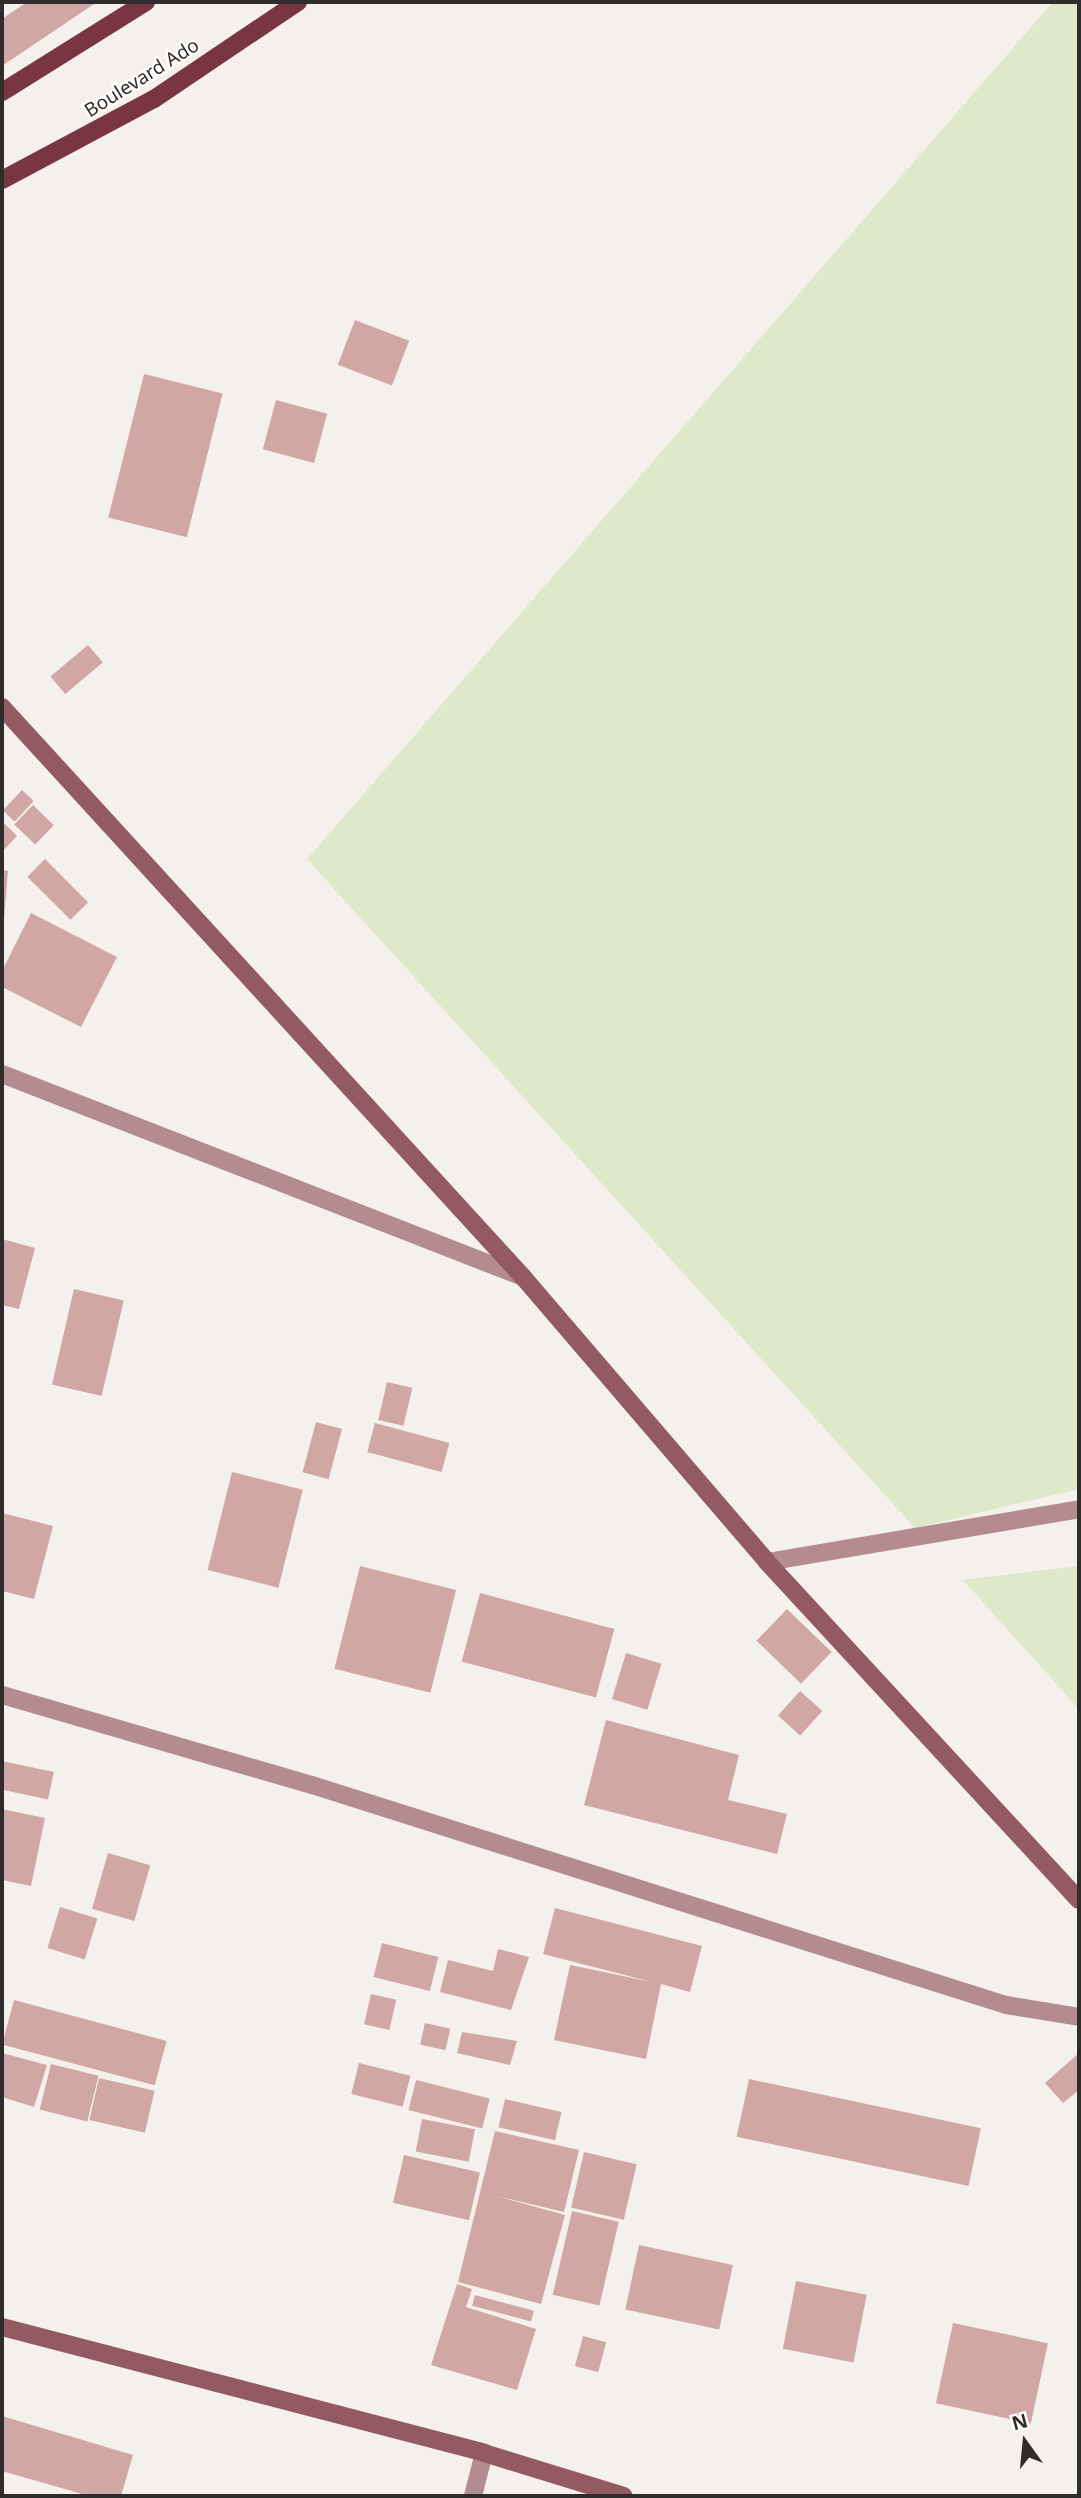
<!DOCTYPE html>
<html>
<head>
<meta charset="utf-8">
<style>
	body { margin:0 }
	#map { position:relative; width:1081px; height:2498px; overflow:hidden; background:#f4f0ec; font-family:"Noto Sans",sans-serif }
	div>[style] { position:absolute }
	.green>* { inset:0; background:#dfe8c8 }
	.building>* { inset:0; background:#d1a7a5; transform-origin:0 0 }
	.lane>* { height:18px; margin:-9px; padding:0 9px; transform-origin:9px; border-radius:9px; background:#b48b8f }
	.street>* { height:18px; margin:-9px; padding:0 9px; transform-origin:9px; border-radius:9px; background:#b48b8f }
	.secondary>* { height:18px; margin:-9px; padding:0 9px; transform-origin:9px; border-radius:9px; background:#935a62 }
	.primary>* { height:18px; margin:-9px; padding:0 9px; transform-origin:9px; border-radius:9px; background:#793642 }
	span { translate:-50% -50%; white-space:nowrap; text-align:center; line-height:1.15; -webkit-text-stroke:5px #fffefd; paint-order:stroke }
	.street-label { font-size:19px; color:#2f2d2c }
	.frame { position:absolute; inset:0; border:4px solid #2f2d2c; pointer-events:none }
	.north { position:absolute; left:990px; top:2407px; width:70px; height:70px; -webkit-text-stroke:5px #fffefd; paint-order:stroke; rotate:345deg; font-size:19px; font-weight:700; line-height:28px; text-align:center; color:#2f2d2c }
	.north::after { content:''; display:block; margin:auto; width:24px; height:32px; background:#2f2d2c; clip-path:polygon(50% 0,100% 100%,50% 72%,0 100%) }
</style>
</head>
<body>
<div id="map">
	<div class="green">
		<i style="clip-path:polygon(1053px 2px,1079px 2px,1079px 1489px,915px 1528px,307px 859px)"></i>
		<i style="clip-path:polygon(1079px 1566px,1079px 1709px,963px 1580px)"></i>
	</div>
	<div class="building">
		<i style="clip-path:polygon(27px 2px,97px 2px,2px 66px,2px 19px)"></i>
		<i style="left:355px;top:320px;width:58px;height:48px;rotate:21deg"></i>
		<i style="left:144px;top:374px;width:81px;height:148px;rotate:14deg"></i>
		<i style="left:276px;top:400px;width:53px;height:51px;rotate:15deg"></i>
		<i style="left:88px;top:645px;width:23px;height:49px;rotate:50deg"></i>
		<i style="left:22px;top:790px;width:16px;height:28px;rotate:43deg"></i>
		<i style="left:33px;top:805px;width:29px;height:27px;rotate:44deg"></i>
		<i style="clip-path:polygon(2px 821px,17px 836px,2px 852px)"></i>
		<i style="left:45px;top:859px;width:61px;height:25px;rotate:45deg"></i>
		<i style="clip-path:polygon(2px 870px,8px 871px,4px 919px,2px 919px)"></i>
		<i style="clip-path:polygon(31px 913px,117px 957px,81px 1027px,2px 987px,2px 971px)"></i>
		<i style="clip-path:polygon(2px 1239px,35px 1248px,19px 1309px,2px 1305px)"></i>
		<i style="left:74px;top:1289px;width:51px;height:98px;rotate:13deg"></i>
		<i style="left:387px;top:1382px;width:26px;height:39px;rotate:13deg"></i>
		<i style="left:316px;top:1422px;width:27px;height:52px;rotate:15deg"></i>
		<i style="left:375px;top:1423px;width:77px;height:30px;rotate:15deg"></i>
		<i style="left:232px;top:1472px;width:73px;height:101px;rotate:14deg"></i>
		<i style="clip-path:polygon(2px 1513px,53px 1526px,34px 1599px,2px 1591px)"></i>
		<i style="left:360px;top:1566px;width:99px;height:106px;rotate:14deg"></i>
		<i style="left:480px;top:1593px;width:139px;height:71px;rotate:15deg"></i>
		<i style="left:787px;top:1609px;width:62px;height:44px;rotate:44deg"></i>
		<i style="left:626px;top:1653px;width:37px;height:48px;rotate:17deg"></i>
		<i style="left:800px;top:1691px;width:30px;height:33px;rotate:42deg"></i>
		<i style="clip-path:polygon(606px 1720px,739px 1755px,728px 1800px,787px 1814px,777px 1854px,584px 1805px)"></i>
		<i style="left:2px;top:1761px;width:53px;height:28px;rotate:12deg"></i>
		<i style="clip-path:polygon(2px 1809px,45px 1818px,31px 1886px,2px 1880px)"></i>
		<i style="left:108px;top:1853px;width:44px;height:58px;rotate:16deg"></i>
		<i style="left:60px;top:1907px;width:39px;height:43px;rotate:17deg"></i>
		<i style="clip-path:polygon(555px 1908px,702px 1946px,690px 1992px,661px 1984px,646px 2059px,554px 2040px,570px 1965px,652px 1982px,543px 1954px)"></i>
		<i style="left:382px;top:1943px;width:58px;height:35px;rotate:14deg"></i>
		<i style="clip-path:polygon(498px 1949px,529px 1957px,511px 2010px,440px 1992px,448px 1960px,493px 1971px)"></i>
		<i style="left:371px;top:1994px;width:26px;height:31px;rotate:13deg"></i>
		<i style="left:14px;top:2000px;width:158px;height:46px;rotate:15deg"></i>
		<i style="left:425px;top:2023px;width:26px;height:22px;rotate:13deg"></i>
		<i style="clip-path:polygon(462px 2032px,517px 2041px,510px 2065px,457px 2053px)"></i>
		<i style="clip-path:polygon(2px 2053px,47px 2065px,34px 2107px,2px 2097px)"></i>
		<i style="clip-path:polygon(1079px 2053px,1079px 2090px,1063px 2103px,1045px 2083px)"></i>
		<i style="left:359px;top:2063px;width:53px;height:32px;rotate:14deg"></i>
		<i style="left:51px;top:2064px;width:49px;height:47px;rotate:14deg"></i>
		<i style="left:99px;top:2078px;width:57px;height:43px;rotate:13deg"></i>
		<i style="left:749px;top:2079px;width:237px;height:59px;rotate:12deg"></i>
		<i style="left:416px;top:2080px;width:76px;height:31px;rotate:14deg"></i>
		<i style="left:505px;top:2099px;width:58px;height:29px;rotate:13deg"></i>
		<i style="left:422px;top:2119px;width:54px;height:33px;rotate:11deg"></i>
		<i style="clip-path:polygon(495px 2131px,579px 2150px,564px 2212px,496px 2196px,565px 2215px,541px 2304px,458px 2282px)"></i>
		<i style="left:584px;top:2152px;width:54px;height:57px;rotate:13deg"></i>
		<i style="left:404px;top:2155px;width:78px;height:49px;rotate:13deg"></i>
		<i style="left:572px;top:2211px;width:48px;height:86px;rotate:13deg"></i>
		<i style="left:639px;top:2245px;width:96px;height:66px;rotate:12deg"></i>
		<i style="left:796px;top:2281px;width:72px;height:69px;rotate:11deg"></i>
		<i style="clip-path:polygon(457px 2284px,472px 2289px,466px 2307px,536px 2329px,517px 2390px,431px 2365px)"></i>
		<i style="left:475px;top:2295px;width:61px;height:11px;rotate:15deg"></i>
		<i style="left:953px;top:2323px;width:97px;height:82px;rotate:12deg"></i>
		<i style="left:583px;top:2336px;width:24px;height:31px;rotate:15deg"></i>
		<i style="clip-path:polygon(2px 2416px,133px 2455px,121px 2496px,89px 2496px,2px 2471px)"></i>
	</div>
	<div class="lane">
		<i style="left:767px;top:1562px;width:316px;rotate:-9.6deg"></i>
	</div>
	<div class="street">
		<i style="left:2px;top:1074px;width:559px;rotate:21.29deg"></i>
		<i style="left:2px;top:1695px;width:323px;rotate:16.2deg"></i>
		<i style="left:312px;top:1785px;width:728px;rotate:17.59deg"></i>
		<i style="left:1006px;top:2005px;width:74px;rotate:9.3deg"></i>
		<i style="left:473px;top:2496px;width:44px;rotate:-75.7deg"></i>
	</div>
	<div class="secondary">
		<i style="left:2px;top:707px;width:772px;rotate:47.57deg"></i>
		<i style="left:523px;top:1277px;width:375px;rotate:49.4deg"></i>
		<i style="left:767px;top:1562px;width:460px;rotate:47.3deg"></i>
		<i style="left:2px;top:2327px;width:498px;rotate:14.6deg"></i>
		<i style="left:484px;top:2453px;width:146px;rotate:17.1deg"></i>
	</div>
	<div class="primary">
		<i style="left:2px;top:92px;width:170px;rotate:-32deg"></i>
		<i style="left:2px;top:180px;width:172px;rotate:-28.1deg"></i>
		<i style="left:154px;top:99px;width:174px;rotate:-34deg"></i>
	</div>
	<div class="street-label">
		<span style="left:142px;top:78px;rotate:-32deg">Boulevard Ado</span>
	</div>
	<div class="frame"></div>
	<div class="north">N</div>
</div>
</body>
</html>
